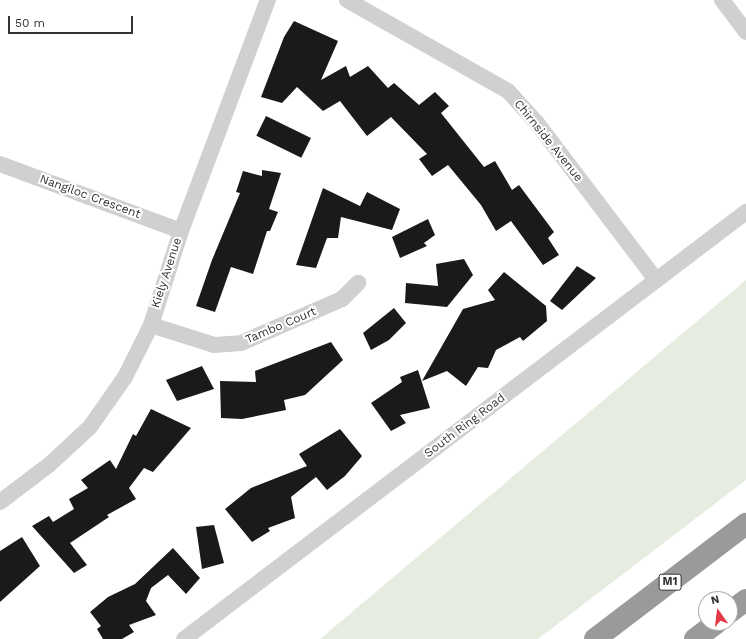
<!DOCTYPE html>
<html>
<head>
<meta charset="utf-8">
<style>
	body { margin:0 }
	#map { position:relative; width:746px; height:639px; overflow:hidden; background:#fff; font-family:"Work Sans",sans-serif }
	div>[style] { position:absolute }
	.green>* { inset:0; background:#e6ecdf }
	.building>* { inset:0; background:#1a1a1a; transform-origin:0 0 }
	.minor>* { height:16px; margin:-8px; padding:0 8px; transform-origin:8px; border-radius:8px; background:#d0d0d0 }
	.motorway>* { height:22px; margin:-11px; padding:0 11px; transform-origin:11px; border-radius:11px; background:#9a9a9a }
	span { translate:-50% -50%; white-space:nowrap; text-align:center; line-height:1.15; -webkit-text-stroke:4px #fff; paint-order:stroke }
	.shield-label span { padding:1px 3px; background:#fff; border:1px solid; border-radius:3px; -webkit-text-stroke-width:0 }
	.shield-label { font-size:11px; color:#333; font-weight:700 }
	.street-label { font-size:12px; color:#333 }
	.north { position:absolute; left:698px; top:591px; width:40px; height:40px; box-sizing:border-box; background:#fff; border:1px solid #adadad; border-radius:50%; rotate:346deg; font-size:11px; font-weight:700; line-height:16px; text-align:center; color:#333 }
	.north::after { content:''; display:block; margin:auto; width:14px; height:18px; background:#e63946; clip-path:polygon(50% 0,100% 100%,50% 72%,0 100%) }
	.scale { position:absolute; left:8px; top:16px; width:125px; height:18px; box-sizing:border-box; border:2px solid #333; border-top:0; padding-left:5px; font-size:12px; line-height:14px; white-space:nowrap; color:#333; -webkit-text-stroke:3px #fff; paint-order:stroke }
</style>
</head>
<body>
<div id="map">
	<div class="green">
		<i style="clip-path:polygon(746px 280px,746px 480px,538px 639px,320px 639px)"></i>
	</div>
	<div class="building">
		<i style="clip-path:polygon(294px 21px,338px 41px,321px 80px,346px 66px,350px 77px,368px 66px,388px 88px,394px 83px,419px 105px,435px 92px,449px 106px,441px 113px,484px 167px,495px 161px,512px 190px,519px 185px,554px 232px,548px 238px,559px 255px,543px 265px,511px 221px,496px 231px,481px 205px,448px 165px,432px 176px,419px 159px,427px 154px,391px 117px,367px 136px,340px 101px,323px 111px,297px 87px,282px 103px,261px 97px,284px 37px)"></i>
		<i style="left:266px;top:116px;width:50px;height:22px;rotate:26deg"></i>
		<i style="clip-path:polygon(262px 170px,281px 173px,269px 209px,278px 212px,270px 231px,267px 231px,253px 274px,231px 267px,215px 312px,196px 306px,212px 260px,240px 193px,236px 192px,243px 171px,262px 176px)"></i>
		<i style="clip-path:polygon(323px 188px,360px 206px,367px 192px,400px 209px,392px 230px,341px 217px,338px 238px,327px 238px,316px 268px,296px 265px)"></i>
		<i style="clip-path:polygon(428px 219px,435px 235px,424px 243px,427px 246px,400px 258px,392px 237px)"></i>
		<i style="clip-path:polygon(464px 259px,473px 275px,447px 307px,405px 303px,406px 283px,438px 286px,436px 264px)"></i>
		<i style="clip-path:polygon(577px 266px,596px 278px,562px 310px,550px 301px)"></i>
		<i style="clip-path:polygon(504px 272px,546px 306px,547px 321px,523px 341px,520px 337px,496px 350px,488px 368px,478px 367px,466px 386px,447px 371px,422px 381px,463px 309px,495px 300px,488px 290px)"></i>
		<i style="clip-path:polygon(394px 308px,406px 323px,389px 340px,371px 350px,363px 333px)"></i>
		<i style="clip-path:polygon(331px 342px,343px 360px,305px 395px,284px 400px,286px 410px,242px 419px,221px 418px,220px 381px,256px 382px,255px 371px)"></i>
		<i style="clip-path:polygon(202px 366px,214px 389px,177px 401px,166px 380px)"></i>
		<i style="clip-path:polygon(418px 370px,430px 408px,400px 415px,406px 423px,391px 431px,371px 403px,402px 382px,400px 377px)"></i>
		<i style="clip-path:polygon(151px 409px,191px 428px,153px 472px,144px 468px,129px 488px,136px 499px,107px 515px,109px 517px,70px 543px,87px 565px,74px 573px,32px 526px,49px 516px,53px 522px,74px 509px,69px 499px,88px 488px,81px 480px,110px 460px,116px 469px,133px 434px,136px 436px)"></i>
		<i style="clip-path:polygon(340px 429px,362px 456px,345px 476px,327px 490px,316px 477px,291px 497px,295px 518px,268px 528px,270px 531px,252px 542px,225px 509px,251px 488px,307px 466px,299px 454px)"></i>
		<i style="clip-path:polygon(214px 525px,224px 563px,202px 569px,196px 527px)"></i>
		<i style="clip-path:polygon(22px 537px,40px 566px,0 602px,0 551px)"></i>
		<i style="clip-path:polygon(173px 548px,200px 578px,186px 594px,168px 575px,151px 588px,146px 601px,156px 615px,129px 625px,134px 632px,122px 639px,103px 639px,97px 629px,101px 626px,90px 612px,108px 597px,135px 584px)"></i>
	</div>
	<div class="minor">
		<i style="left:347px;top:0;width:185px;rotate:29.5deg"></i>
		<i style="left:508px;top:91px;width:43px;rotate:47.8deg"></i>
		<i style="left:537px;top:123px;width:197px;rotate:52.8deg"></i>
		<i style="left:722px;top:0;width:40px;rotate:53deg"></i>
		<i style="left:0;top:164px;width:193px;rotate:20.3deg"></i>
		<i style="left:151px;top:325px;width:66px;rotate:17.6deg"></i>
		<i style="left:214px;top:345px;width:27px;rotate:-4deg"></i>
		<i style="left:241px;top:343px;width:110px;rotate:-23.5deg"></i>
		<i style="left:342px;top:299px;width:23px;rotate:-45deg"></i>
		<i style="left:0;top:502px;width:61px;rotate:-37.1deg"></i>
		<i style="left:49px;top:465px;width:56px;rotate:-42.8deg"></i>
		<i style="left:90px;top:427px;width:61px;rotate:-55deg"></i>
		<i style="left:125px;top:377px;width:58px;rotate:-63.4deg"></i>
		<i style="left:151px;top:325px;width:99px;rotate:-72.3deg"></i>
		<i style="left:181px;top:231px;width:247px;rotate:-69.4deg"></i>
		<i style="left:184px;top:639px;width:706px;rotate:-37.23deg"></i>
	</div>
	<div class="motorway">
		<i style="left:730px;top:612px;width:20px;rotate:-37deg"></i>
		<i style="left:595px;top:639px;width:190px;rotate:-37.3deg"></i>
		<i style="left:695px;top:639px;width:26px;rotate:-37deg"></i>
	</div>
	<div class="shield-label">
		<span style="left:670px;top:582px">M1</span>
	</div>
	<div class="street-label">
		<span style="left:548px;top:141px;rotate:51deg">Chirnside Avenue</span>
		<span style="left:90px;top:197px;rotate:20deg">Nangiloc Crescent</span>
		<span style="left:167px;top:273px;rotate:-72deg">Kiely Avenue</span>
		<span style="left:281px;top:326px;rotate:-23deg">Tambo Court</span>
		<span style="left:465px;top:426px;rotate:-37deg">South Ring Road</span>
	</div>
	<div class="north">N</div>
	<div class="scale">50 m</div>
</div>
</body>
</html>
